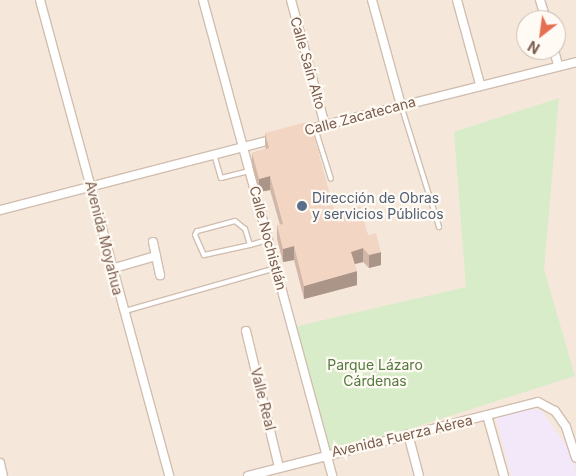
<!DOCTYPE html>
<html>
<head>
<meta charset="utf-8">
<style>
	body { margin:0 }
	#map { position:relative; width:576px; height:476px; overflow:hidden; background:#fdf6ec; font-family:Inter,sans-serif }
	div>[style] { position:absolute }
	.residential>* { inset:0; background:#f5e8da }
	.education>* { inset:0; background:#f3e8fa }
	.green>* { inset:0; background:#d8ecc9 }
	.roads { filter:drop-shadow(1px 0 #d1beb0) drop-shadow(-1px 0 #d1beb0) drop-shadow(0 1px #d1beb0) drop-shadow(0 -1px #d1beb0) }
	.lane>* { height:4px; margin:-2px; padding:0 2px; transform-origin:2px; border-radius:2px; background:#fff }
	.street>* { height:8px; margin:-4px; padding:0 4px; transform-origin:4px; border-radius:4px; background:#fff }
	.wall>* { inset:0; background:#d1b7a8 }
	.shaded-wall>* { inset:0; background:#aa9588 }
	.building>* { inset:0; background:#f3d5c3 }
	.dots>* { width:14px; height:14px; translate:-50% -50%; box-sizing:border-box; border:2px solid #fffaf3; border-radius:50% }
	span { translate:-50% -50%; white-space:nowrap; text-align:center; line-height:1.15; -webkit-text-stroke:4.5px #fffaf3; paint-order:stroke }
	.street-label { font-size:14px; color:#7a5c4d }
	.service-label { font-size:14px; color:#4e5e75 }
	.left { translate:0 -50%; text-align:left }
	.park-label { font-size:14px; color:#537a41 }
	.north { position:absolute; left:516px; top:10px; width:50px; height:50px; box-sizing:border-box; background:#fffaf3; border:1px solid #cabbb1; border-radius:50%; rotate:210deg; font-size:14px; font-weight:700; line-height:20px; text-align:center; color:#7a5c4d }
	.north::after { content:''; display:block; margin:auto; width:18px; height:22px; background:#e76f51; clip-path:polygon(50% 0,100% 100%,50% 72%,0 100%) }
</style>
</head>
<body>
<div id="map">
	<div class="residential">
		<i style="clip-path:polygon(evenodd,0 0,576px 0,576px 476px,0 476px,0 0,526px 20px,556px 20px,556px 50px,526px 50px,526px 20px)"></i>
	</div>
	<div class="education">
		<i style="clip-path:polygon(532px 408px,542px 411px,568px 448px,574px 457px,576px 476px,511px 476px,496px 418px)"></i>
	</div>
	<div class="green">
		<i style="clip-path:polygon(559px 98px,544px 269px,575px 376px,328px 455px,293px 327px,466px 287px,454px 132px)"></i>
	</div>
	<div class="roads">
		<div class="lane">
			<i style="left:401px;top:105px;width:128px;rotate:72.7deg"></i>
			<i style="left:315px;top:128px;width:53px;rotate:72.6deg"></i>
			<i style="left:214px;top:154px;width:25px;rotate:74deg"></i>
			<i style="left:221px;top:178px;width:30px;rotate:-14deg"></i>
			<i style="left:250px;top:245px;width:17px;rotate:-107deg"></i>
			<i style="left:245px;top:229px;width:13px;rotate:-141deg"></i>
			<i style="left:235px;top:221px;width:39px;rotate:165deg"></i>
			<i style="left:197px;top:231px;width:4px;rotate:117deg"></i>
			<i style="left:195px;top:235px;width:22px;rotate:66deg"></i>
			<i style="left:204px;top:255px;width:47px;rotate:-12.3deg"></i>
			<i style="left:250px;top:245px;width:18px;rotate:-16deg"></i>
			<i style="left:125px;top:311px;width:157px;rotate:-15.9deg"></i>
		</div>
		<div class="street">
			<i style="left:40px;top:0;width:493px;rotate:74.8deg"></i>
			<i style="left:203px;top:0;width:493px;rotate:74.8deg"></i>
			<i style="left:291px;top:0;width:130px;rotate:74.8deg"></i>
			<i style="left:372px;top:0;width:109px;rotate:74.6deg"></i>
			<i style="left:457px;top:0;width:87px;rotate:74.7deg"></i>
			<i style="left:540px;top:0;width:21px;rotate:73deg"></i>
			<i style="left:554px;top:50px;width:16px;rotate:75deg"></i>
			<i style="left:302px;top:131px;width:283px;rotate:-14.1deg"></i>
			<i style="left:0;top:210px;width:283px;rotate:-14.5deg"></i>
			<i style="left:153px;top:242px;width:34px;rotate:78deg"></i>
			<i style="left:111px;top:269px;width:47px;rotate:-16.1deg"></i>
			<i style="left:246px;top:331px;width:140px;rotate:76.4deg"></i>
			<i style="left:487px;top:415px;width:63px;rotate:74.4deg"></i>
			<i style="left:408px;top:434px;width:43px;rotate:75.3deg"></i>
			<i style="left:0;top:463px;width:13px;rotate:77deg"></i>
			<i style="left:248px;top:476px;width:299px;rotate:-14.3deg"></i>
			<i style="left:538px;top:402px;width:19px;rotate:28deg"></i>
			<i style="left:555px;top:411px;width:19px;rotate:55deg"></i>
			<i style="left:566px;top:427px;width:32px;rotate:72deg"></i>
		</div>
	</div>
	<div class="wall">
		<i style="clip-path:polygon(265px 133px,335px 213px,368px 235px,381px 265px,369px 268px,363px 262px,355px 264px,357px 285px,304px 299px,294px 260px,283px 262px,277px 239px,277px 225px,280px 225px,270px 190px,259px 192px,252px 166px,252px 153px,266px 149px,265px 146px)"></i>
	</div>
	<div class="shaded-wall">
		<i style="clip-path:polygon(270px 176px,270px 190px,259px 192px,259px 179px)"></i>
		<i style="clip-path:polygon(294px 246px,294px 260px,283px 262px,283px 249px)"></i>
		<i style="clip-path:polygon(363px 248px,363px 262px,351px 265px,351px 252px)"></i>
		<i style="clip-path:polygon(381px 252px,381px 265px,369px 268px,369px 255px)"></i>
		<i style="clip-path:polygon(357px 271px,357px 285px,304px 299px,304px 286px)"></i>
	</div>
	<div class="building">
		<i style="clip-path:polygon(310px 121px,335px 213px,360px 206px,368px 235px,376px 233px,381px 252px,369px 255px,363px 248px,351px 252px,357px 271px,304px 286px,294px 246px,283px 249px,277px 225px,283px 224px,270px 176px,259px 179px,252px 153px,269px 148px,265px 133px)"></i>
	</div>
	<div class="dots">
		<i style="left:302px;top:206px;background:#5c6f8a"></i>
	</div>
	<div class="street-label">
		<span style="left:308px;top:63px;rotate:74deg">Calle Saín Alto</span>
		<span style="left:360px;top:116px;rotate:-15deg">Calle Zacatecana</span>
		<span style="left:104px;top:238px;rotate:76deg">Avenida Moyahua</span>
		<span style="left:268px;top:238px;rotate:75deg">Calle Nochistlán</span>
		<span style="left:263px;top:399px;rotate:76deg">Valle Real</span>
		<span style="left:402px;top:436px;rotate:-13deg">Avenida Fuerza Aérea</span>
	</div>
	<div class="service-label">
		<span class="left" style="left:312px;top:206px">Dirección de Obras<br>y servicios Públicos</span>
	</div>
	<div class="park-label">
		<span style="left:375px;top:373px">Parque Lázaro<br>Cárdenas</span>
	</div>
	<div class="north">N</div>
</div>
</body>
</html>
